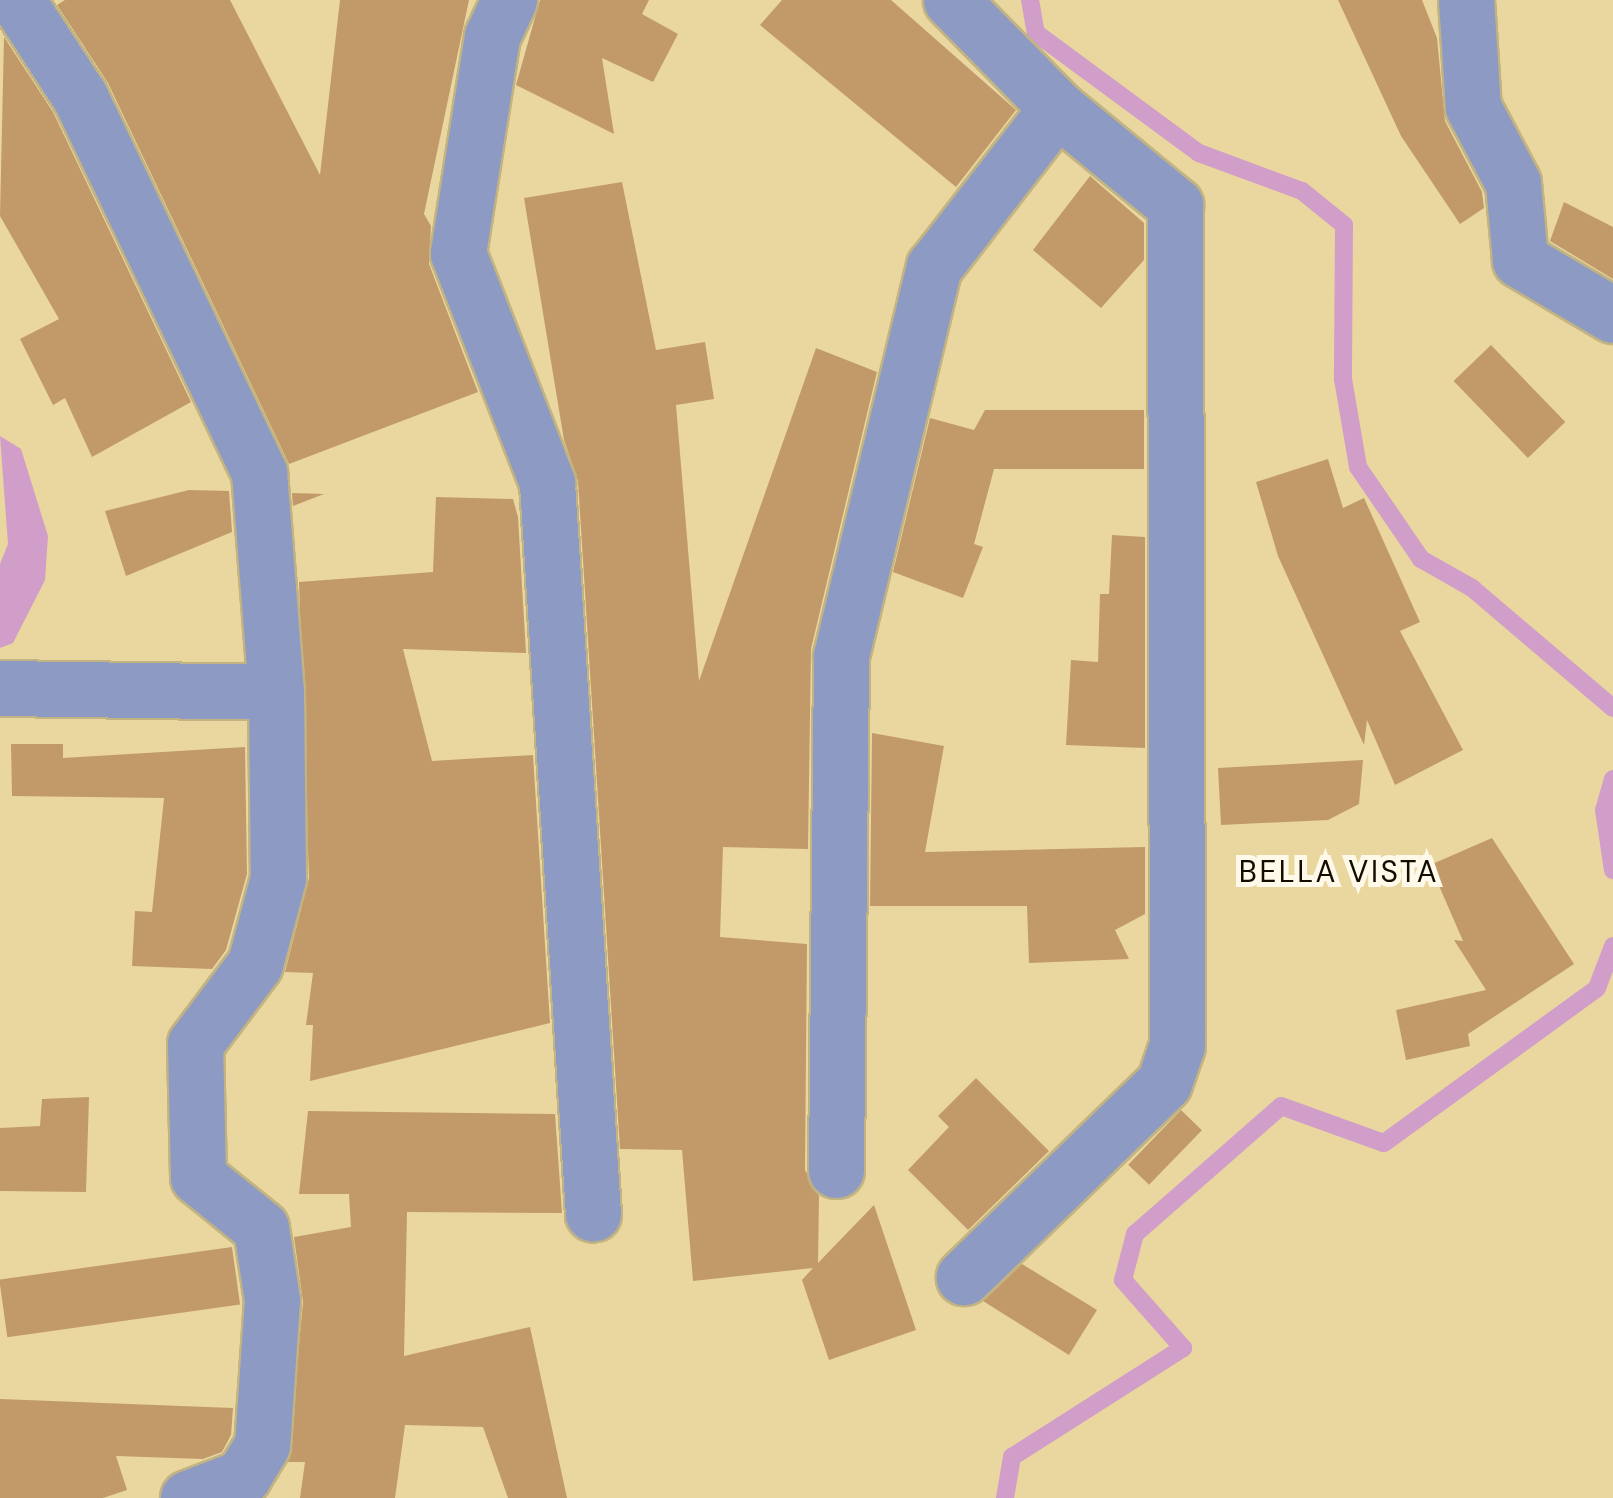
<!DOCTYPE html>
<html>
<head>
<meta charset="utf-8">
<style>
	body { margin:0 }
	#map { position:relative; width:1613px; height:1498px; overflow:hidden; background:#e9d79f; font-family:"DM Sans",sans-serif }
	div>[style] { position:absolute }
	.water>* { inset:0; background:#d09ec8 }
	.stream>* { height:18px; margin:-9px; padding:0 9px; transform-origin:9px; border-radius:9px; background:#d09ec8 }
	.building>* { inset:0; background:#c29a69; transform-origin:0 0 }
	.roads { filter:drop-shadow(2px 0 #c2b382) drop-shadow(-2px 0 #c2b382) drop-shadow(0 2px #c2b382) drop-shadow(0 -2px #c2b382) }
	.minor>* { height:55px; margin:-27.5px; padding:0 27.5px; transform-origin:27.5px; border-radius:27.5px; background:#8d9ac3 }
	span { translate:-50% -50%; white-space:nowrap; text-align:center; line-height:1.15; -webkit-text-stroke:10px #fef9e8; paint-order:stroke }
	.neighbourhood-label { font-size:30px; color:#130d00; letter-spacing:2.5px }
</style>
</head>
<body>
<div id="map">
	<div class="water">
		<i style="clip-path:polygon(0 436px,21px 449px,48px 536px,45px 580px,13px 643px,0 648px,0 564px,8px 544px)"></i>
	</div>
	<div class="stream">
		<i style="left:1030px;top:0;width:34px;rotate:80deg"></i>
		<i style="left:1036px;top:33px;width:202px;rotate:36.4deg"></i>
		<i style="left:1199px;top:153px;width:110px;rotate:20.3deg"></i>
		<i style="left:1302px;top:191px;width:54px;rotate:39deg"></i>
		<i style="left:1344px;top:225px;width:154px;rotate:90.4deg"></i>
		<i style="left:1343px;top:379px;width:89px;rotate:80.3deg"></i>
		<i style="left:1358px;top:467px;width:112px;rotate:55.6deg"></i>
		<i style="left:1421px;top:559px;width:59px;rotate:29.6deg"></i>
		<i style="left:1472px;top:588px;width:185px;rotate:40.4deg"></i>
		<i style="left:1613px;top:779px;width:32px;rotate:106deg"></i>
		<i style="left:1604px;top:810px;width:61px;rotate:81.5deg"></i>
		<i style="left:1005px;top:1498px;width:42px;rotate:-80.3deg"></i>
		<i style="left:1012px;top:1457px;width:203px;rotate:-32.5deg"></i>
		<i style="left:1183px;top:1348px;width:91px;rotate:-131.4deg"></i>
		<i style="left:1123px;top:1280px;width:48px;rotate:-75.4deg"></i>
		<i style="left:1135px;top:1234px;width:194px;rotate:-41.2deg"></i>
		<i style="left:1281px;top:1106px;width:109px;rotate:19.8deg"></i>
		<i style="left:1384px;top:1143px;width:263px;rotate:-36deg"></i>
		<i style="left:1597px;top:988px;width:45px;rotate:-69.1deg"></i>
	</div>
	<div class="building">
		<i style="clip-path:polygon(65px 0,230px 0,320px 175px,340px 0,469px 0,424px 214px,431px 226px,429px 264px,478px 392px,289px 464px,108px 83px,57px 5px)"></i>
		<i style="clip-path:polygon(540px 0,649px 0,642px 14px,678px 34px,653px 82px,602px 58px,614px 134px,516px 85px)"></i>
		<i style="clip-path:polygon(782px 0,891px 0,1016px 110px,956px 187px,760px 25px)"></i>
		<i style="clip-path:polygon(1338px 0,1422px 0,1437px 38px,1445px 121px,1482px 192px,1484px 208px,1460px 224px,1401px 136px)"></i>
		<i style="clip-path:polygon(4px 37px,53px 112px,191px 402px,92px 457px,65px 398px,53px 405px,20px 339px,59px 319px,0 216px)"></i>
		<i style="clip-path:polygon(1090px 176px,1144px 223px,1144px 260px,1101px 308px,1033px 250px)"></i>
		<i style="clip-path:polygon(622px 182px,656px 350px,705px 342px,714px 399px,676px 405px,699px 681px,816px 348px,877px 372px,811px 649px,808px 849px,723px 847px,720px 937px,807px 944px,805px 1170px,819px 1196px,818px 1263px,874px 1205px,916px 1330px,829px 1360px,802px 1280px,813px 1268px,693px 1281px,682px 1150px,620px 1149px,578px 481px,564px 440px,524px 198px)"></i>
		<i style="clip-path:polygon(1564px 202px,1613px 227px,1613px 279px,1550px 241px)"></i>
		<i style="left:1491px;top:345px;width:107px;height:52px;rotate:46deg"></i>
		<i style="clip-path:polygon(985px 410px,1144px 410px,1144px 469px,994px 469px,974px 544px,983px 547px,963px 598px,893px 572px,930px 418px,974px 430px)"></i>
		<i style="clip-path:polygon(1328px 459px,1343px 508px,1364px 498px,1420px 622px,1400px 631px,1463px 750px,1395px 785px,1367px 720px,1364px 745px,1278px 556px,1256px 482px)"></i>
		<i style="clip-path:polygon(189px 490px,229px 491px,232px 532px,126px 576px,105px 511px)"></i>
		<i style="clip-path:polygon(292px 493px,324px 494px,293px 506px)"></i>
		<i style="clip-path:polygon(436px 497px,513px 499px,518px 517px,526px 653px,403px 649px,432px 761px,533px 755px,550px 1023px,310px 1081px,313px 1025px,306px 1025px,313px 973px,285px 972px,309px 878px,299px 582px,433px 572px)"></i>
		<i style="clip-path:polygon(1112px 535px,1145px 537px,1145px 748px,1066px 745px,1071px 660px,1098px 662px,1100px 594px,1109px 594px)"></i>
		<i style="clip-path:polygon(872px 733px,944px 746px,925px 852px,1145px 847px,1145px 914px,1115px 930px,1129px 959px,1029px 963px,1027px 906px,870px 906px)"></i>
		<i style="clip-path:polygon(11px 744px,63px 744px,63px 758px,245px 747px,247px 874px,226px 950px,212px 969px,132px 966px,135px 911px,152px 912px,164px 798px,12px 796px)"></i>
		<i style="clip-path:polygon(1363px 760px,1359px 804px,1328px 820px,1221px 825px,1218px 768px)"></i>
		<i style="clip-path:polygon(1492px 838px,1574px 964px,1468px 1034px,1470px 1046px,1406px 1060px,1396px 1010px,1486px 990px,1454px 940px,1463px 941px,1430px 865px)"></i>
		<i style="clip-path:polygon(976px 1078px,1049px 1151px,968px 1230px,908px 1170px,949px 1127px,938px 1116px)"></i>
		<i style="clip-path:polygon(89px 1097px,86px 1192px,0 1191px,0 1128px,40px 1126px,42px 1099px)"></i>
		<i style="left:1181px;top:1110px;width:29px;height:76px;rotate:44deg"></i>
		<i style="clip-path:polygon(308px 1111px,555px 1114px,562px 1213px,407px 1212px,404px 1356px,530px 1327px,567px 1498px,508px 1498px,483px 1427px,405px 1425px,395px 1498px,300px 1498px,305px 1462px,288px 1462px,303px 1302px,294px 1237px,351px 1227px,349px 1194px,299px 1194px)"></i>
		<i style="left:232px;top:1247px;width:58px;height:235px;rotate:82deg"></i>
		<i style="clip-path:polygon(1022px 1264px,1097px 1310px,1069px 1355px,983px 1301px)"></i>
		<i style="clip-path:polygon(0 1399px,233px 1408px,231px 1435px,222px 1452px,203px 1459px,116px 1456px,127px 1490px,103px 1498px,0 1498px)"></i>
	</div>
	<div class="roads">
		<div class="minor">
			<i style="left:17px;top:0;width:116px;rotate:57deg"></i>
			<i style="left:80px;top:97px;width:416px;rotate:64.5deg"></i>
			<i style="left:259px;top:472px;width:221px;rotate:85.6deg"></i>
			<i style="left:276px;top:692px;width:186px;rotate:89.4deg"></i>
			<i style="left:278px;top:878px;width:89px;rotate:105deg"></i>
			<i style="left:255px;top:964px;width:100px;rotate:126.9deg"></i>
			<i style="left:195px;top:1044px;width:133px;rotate:88.7deg"></i>
			<i style="left:198px;top:1177px;width:81px;rotate:39deg"></i>
			<i style="left:261px;top:1228px;width:73px;rotate:81.3deg"></i>
			<i style="left:272px;top:1300px;width:145px;rotate:93.9deg"></i>
			<i style="left:262px;top:1445px;width:37px;rotate:121deg"></i>
			<i style="left:243px;top:1477px;width:59px;rotate:159.1deg"></i>
			<i style="left:509px;top:0;width:40px;rotate:115deg"></i>
			<i style="left:492px;top:36px;width:220px;rotate:98.9deg"></i>
			<i style="left:458px;top:253px;width:247px;rotate:68.8deg"></i>
			<i style="left:547px;top:483px;width:732px;rotate:86.4deg"></i>
			<i style="left:951px;top:0;width:151px;rotate:45.5deg"></i>
			<i style="left:1057px;top:108px;width:153px;rotate:39.4deg"></i>
			<i style="left:1175px;top:205px;width:840px;rotate:89.86deg"></i>
			<i style="left:1177px;top:1045px;width:40px;rotate:108.9deg"></i>
			<i style="left:1164px;top:1083px;width:279px;rotate:135.9deg"></i>
			<i style="left:1466px;top:0;width:107px;rotate:86.3deg"></i>
			<i style="left:1473px;top:107px;width:86px;rotate:62.2deg"></i>
			<i style="left:1513px;top:183px;width:77px;rotate:84.8deg"></i>
			<i style="left:1520px;top:260px;width:108px;rotate:30.6deg"></i>
			<i style="left:0;top:688px;width:276px;rotate:0.8deg"></i>
			<i style="left:836px;top:1170px;width:514px;rotate:-89.44deg"></i>
			<i style="left:841px;top:656px;width:400px;rotate:-76.6deg"></i>
			<i style="left:934px;top:267px;width:201px;rotate:-52.3deg"></i>
		</div>
	</div>
	<div class="neighbourhood-label">
		<span style="left:1339px;top:872px">BELLA VISTA</span>
	</div>
</div>
</body>
</html>
